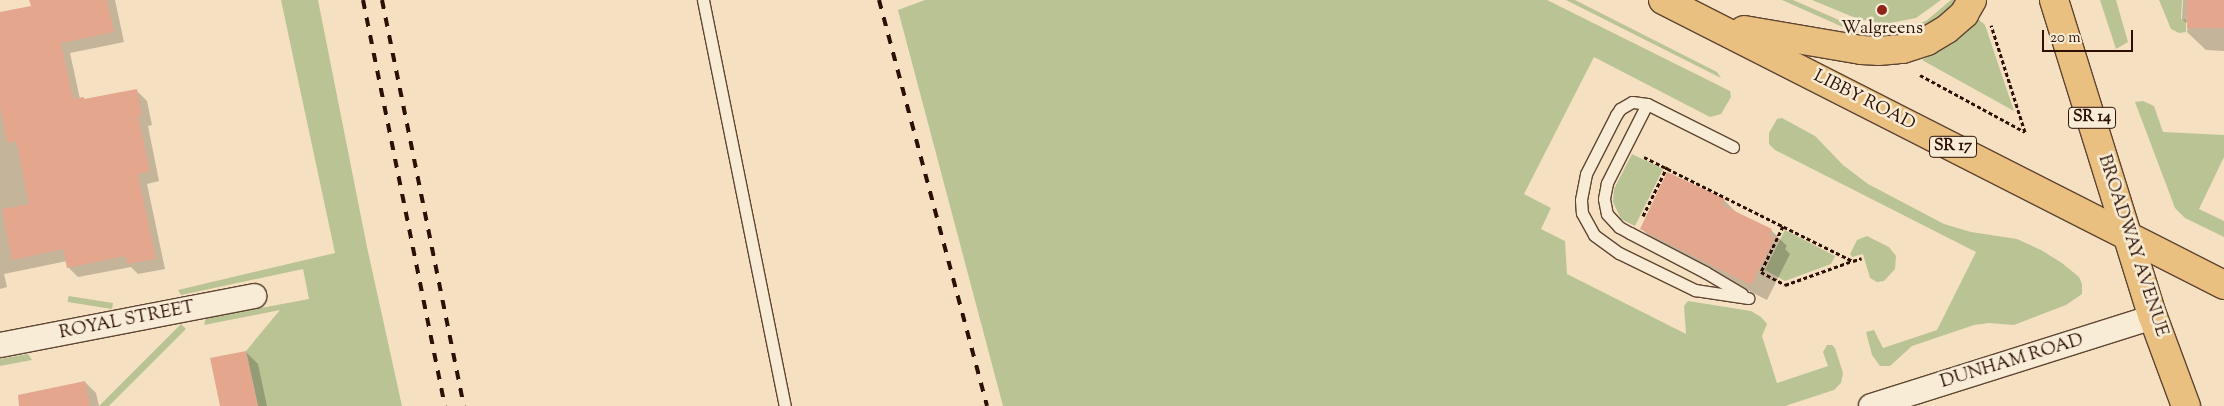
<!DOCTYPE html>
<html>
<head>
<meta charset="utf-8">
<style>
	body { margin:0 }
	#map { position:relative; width:2224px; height:406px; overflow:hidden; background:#f5e1c1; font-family:"Sorts Mill Goudy",serif }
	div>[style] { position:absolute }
	.green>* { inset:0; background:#bac394; transform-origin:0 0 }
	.shadow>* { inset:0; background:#0003 }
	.building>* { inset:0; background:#e4a78d; transform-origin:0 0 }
	.path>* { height:3px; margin-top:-1.5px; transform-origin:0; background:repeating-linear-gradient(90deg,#2d1003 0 4px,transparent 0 6.5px) }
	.roads { filter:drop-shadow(1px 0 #5f4432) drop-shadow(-1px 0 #5f4432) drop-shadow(0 1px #5f4432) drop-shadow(0 -1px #5f4432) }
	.lane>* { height:11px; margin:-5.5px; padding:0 5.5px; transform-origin:5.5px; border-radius:5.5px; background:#f8ecd7 }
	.street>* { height:24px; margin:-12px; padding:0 12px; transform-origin:12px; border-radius:12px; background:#f8ecd7 }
	.primary>* { height:28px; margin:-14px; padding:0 14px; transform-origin:14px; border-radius:14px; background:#eac080 }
	.rail>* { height:4px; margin-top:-2px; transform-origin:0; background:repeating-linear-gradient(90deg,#2d1003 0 9px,transparent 0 18px) }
	.dots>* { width:14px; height:14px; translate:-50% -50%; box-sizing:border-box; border:2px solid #f8ecd7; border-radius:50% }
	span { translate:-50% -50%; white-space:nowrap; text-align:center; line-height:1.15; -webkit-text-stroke:5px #f8ecd7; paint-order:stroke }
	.shield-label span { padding:1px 4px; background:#f8ecd7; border:1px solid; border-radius:4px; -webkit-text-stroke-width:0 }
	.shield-label { font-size:16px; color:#2d1003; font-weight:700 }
	.poi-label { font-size:18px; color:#2d1003 }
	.street-label { font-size:18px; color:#2d1003 }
	.scale { position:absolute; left:2042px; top:30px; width:91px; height:22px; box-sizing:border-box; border:2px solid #2d1003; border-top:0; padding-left:6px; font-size:15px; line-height:18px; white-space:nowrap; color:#2d1003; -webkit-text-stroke:4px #f8ecd7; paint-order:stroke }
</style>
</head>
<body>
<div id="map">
	<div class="green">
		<i style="clip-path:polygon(281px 0,318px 0,367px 247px,402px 406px,258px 406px,246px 351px,280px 310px,204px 325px,206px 318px,309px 299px,303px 269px,181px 295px,178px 290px,335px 253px)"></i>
		<i style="clip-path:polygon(925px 0,1547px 0,1730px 91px,1731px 97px,1721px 114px,1710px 117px,1594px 57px,1524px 194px,1551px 208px,1541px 229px,1565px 241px,1567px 274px,1686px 334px,1684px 306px,1688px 301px,1751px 311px,1761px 317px,1767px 324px,1762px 336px,1777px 383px,1828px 366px,1823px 352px,1827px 345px,1832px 345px,1835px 348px,1843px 373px,1841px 383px,1834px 390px,1785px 406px,1003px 406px,898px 10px)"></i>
		<i style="clip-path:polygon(1566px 0,1575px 0,1717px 72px,1721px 78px)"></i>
		<i style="clip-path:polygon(1782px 0,1793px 0,1855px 27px,1891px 32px,1926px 21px,1951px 0,1957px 0,1936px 20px,1920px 29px,1901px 35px,1882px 37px,1854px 32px)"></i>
		<i style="clip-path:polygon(1812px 0,1941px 0,1916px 18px,1885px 24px,1858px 19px)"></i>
		<i style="clip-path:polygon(2100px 0,2116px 0,2128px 42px,2116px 49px)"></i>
		<i style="clip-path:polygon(2159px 0,2182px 0,2181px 19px,2186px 20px,2186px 32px,2179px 33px,2171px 29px)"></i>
		<i style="clip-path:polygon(1978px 19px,1985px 25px,2014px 111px,1922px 60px,1954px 43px)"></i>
		<i style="clip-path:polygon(2143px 101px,2154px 106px,2163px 132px,2224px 135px,2224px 157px,2199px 209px,2224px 221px,2224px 237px,2185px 218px,2175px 208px,2135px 102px)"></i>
		<i style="clip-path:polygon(1782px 118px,1815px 136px,1843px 165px,1868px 184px,1944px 224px,1971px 232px,2017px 239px,2041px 250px,2062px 263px,2079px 277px,2082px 284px,2082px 294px,2066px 305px,2014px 325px,1989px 323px,1974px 325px,1912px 346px,1890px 366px,1880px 366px,1872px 355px,1866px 332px,1874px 330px,1883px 348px,1937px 330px,1976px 252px,1775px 150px,1769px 144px,1769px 133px,1777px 119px)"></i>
		<i style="clip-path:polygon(1632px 154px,1663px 169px,1635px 226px,1621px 219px,1613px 202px,1614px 189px)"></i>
		<i style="clip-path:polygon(1785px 230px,1835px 256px,1831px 264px,1785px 281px,1765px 270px)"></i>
		<i style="clip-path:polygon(1867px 236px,1889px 247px,1896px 256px,1895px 269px,1884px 281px,1877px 282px,1870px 278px,1863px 254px,1852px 257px,1850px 254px,1857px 240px)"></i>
		<i style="left:113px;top:303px;width:6px;height:45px;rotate:99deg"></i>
		<i style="left:181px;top:324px;width:7px;height:135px;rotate:45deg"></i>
		<i style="clip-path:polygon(28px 354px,32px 360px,0 366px,0 359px)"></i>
	</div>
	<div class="shadow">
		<i style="clip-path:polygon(31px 0,115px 0,124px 42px,70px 53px,80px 99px,85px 100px,136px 90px,147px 101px,152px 125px,148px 126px,159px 181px,147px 184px,165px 269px,138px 274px,131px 267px,78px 277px,68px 267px,67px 261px,4px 274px,7px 287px,0 289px,0 13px,32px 7px)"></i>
		<i style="clip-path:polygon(2183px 0,2224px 0,2224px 51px,2206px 50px,2187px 32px,2188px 24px,2182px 19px)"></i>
		<i style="clip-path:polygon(1724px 200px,1738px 214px,1771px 230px,1787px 246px,1785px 249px,1790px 254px,1767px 300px,1657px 244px,1641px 228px)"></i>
		<i style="clip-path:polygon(246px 352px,258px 364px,267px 406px,221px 406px)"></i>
		<i style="clip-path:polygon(85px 382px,96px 393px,99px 406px,61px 406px)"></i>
	</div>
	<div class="building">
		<i style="clip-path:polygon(29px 0,107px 0,114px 32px,61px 43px,73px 99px,84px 97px,84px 99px,137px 89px,142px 115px,138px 116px,150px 171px,138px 174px,156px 259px,127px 264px,125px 256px,67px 268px,63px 249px,12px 260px,2px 209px,29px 204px,16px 141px,7px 143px,0 106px,0 12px,31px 6px)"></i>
		<i style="left:2187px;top:0;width:37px;height:28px"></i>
		<i style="clip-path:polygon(1667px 172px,1725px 199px,1722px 205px,1772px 229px,1769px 235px,1775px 237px,1751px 285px,1640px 229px)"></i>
		<i style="clip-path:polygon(246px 351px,258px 406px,220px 406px,210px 358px)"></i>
		<i style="clip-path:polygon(85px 381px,90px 406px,19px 406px,18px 395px)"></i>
	</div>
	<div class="path">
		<i style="left:1920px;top:75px;width:119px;rotate:28.5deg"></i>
		<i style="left:2025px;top:132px;width:112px;rotate:-107.6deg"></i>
		<i style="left:1644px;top:157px;width:233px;rotate:26.5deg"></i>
		<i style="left:1853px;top:261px;width:9px;rotate:-18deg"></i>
		<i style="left:1643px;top:216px;width:55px;rotate:-63.9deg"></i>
		<i style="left:1783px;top:226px;width:51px;rotate:115.6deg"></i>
		<i style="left:1761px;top:272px;width:27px;rotate:28deg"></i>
		<i style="left:1785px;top:285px;width:71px;rotate:-19.7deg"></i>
	</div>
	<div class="roads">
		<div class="lane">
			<i style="left:703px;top:0;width:414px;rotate:78.6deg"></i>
			<i style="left:1647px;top:104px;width:89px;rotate:116.9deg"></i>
			<i style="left:1607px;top:183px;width:16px;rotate:101deg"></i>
			<i style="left:1604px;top:199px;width:15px;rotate:79deg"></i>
			<i style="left:1607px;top:214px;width:18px;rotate:47deg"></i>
			<i style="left:1619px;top:227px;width:13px;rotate:29deg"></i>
			<i style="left:1630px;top:233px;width:85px;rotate:27.5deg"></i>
			<i style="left:1705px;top:272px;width:43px;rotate:30.7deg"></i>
			<i style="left:1733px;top:147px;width:96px;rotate:-153.4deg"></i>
			<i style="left:1647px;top:104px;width:15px;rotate:-172deg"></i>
			<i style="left:1632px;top:102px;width:14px;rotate:150deg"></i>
			<i style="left:1620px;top:109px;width:7px;rotate:124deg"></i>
			<i style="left:1616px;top:115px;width:66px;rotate:117deg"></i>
			<i style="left:1586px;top:174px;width:26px;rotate:101deg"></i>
			<i style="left:1581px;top:200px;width:13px;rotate:86deg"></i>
			<i style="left:1582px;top:213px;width:25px;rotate:61deg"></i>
			<i style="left:1594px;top:235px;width:31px;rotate:36deg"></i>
			<i style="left:1619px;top:253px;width:85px;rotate:26deg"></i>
			<i style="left:1695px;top:290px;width:54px;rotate:8.6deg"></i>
		</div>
		<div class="street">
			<i style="left:0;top:345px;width:259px;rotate:-10.9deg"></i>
			<i style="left:1871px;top:406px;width:296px;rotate:-17.5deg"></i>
		</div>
		<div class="primary">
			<i style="left:1663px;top:0;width:629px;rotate:26.93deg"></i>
			<i style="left:2054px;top:0;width:332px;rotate:72.7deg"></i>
			<i style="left:2153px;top:317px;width:95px;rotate:69.7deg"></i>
			<i style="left:1744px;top:30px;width:119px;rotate:9.7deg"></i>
			<i style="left:1861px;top:50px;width:17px;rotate:3deg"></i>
			<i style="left:1878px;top:51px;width:25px;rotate:-5deg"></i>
			<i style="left:1903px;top:49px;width:25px;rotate:-18deg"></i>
			<i style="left:1927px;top:41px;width:23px;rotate:-31deg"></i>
			<i style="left:1947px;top:29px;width:23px;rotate:-41deg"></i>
			<i style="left:1964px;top:14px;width:16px;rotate:-60deg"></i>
		</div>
	</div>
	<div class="rail">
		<i style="left:363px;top:0;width:414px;rotate:78.6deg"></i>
		<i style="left:382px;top:0;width:414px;rotate:78.6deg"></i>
		<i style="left:879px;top:0;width:420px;rotate:75.1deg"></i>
	</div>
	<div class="dots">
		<i style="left:1882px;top:10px;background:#8f2418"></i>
	</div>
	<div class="shield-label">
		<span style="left:2092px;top:118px">SR 14</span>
		<span style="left:1953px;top:147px">SR 17</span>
	</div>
	<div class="poi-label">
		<span style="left:1882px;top:29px">Walgreens</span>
	</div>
	<div class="street-label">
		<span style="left:1864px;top:101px;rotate:27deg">LIBBY ROAD</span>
		<span style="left:2132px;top:246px;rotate:72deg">BROADWAY AVENUE</span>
		<span style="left:127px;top:321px;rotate:-11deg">ROYAL STREET</span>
		<span style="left:2012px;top:362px;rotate:-17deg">DUNHAM ROAD</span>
	</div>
	<div class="scale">20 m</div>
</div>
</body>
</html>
